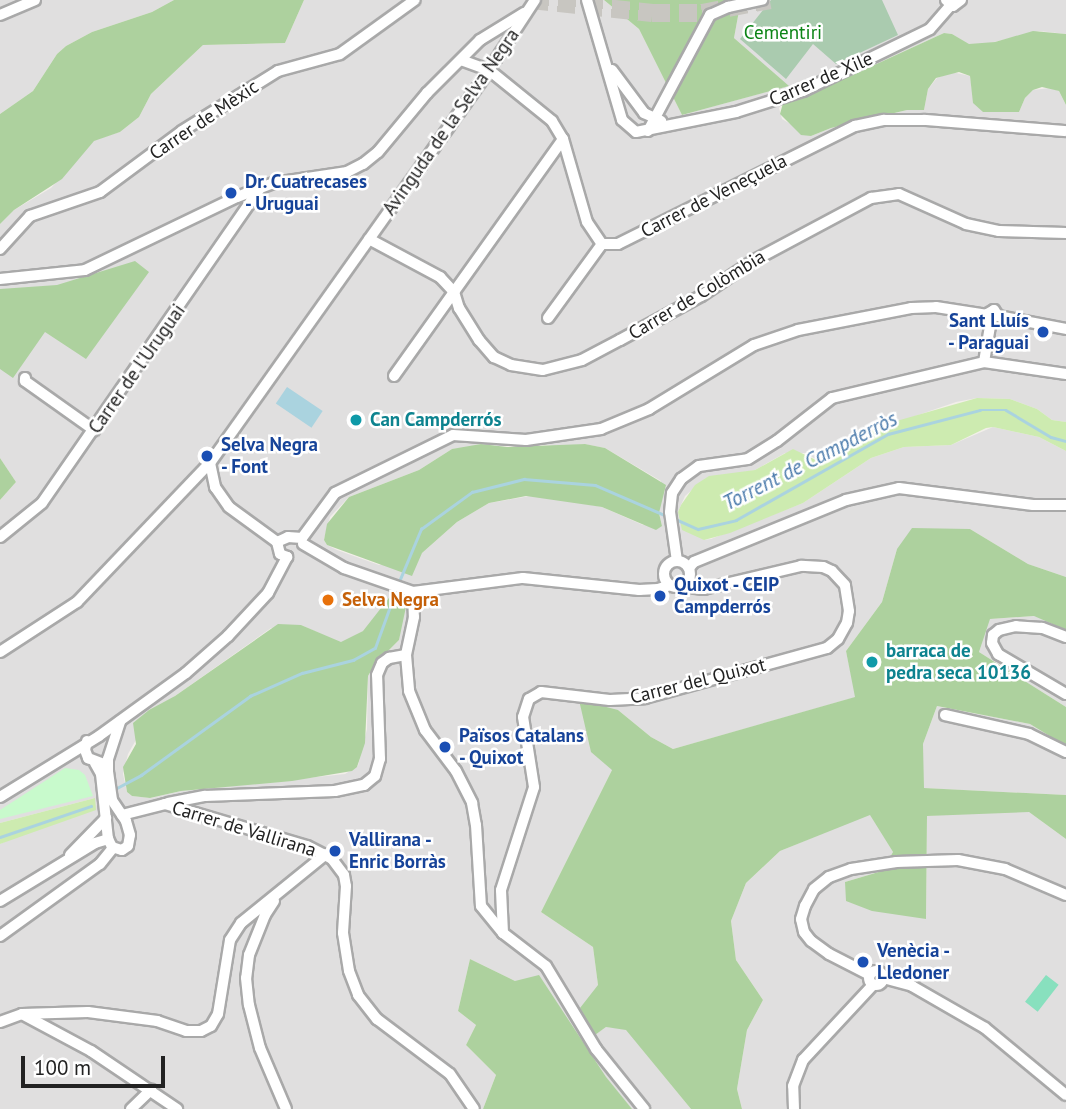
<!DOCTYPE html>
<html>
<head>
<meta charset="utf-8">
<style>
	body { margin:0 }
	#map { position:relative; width:1066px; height:1109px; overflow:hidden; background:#f2efe9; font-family:"PT Sans",sans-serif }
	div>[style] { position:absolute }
	.residential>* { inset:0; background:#e0dfdf }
	.grass>* { inset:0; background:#cdebb0 }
	.forest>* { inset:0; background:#add19e }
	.cemetery>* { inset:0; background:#aacbaf }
	.park>* { inset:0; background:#c8facc }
	.pitch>* { inset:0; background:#88e0be; transform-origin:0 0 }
	.water>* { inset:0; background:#aad3df; transform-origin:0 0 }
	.stream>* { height:2.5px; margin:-1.25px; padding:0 1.25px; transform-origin:1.25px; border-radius:1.25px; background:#aad3df }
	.motorway-tunnel>* { height:18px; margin-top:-9px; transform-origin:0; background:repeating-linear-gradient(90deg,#c8c6c1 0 18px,transparent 0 27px) }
	.roads { filter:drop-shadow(2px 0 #a9a9a9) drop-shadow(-2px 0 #a9a9a9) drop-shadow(0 2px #a9a9a9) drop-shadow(0 -2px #a9a9a9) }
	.minor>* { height:10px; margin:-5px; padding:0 5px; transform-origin:5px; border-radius:5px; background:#fff }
	.minor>.ring { margin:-5px; padding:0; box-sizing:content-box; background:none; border:10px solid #fff; border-radius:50% }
	.dots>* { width:19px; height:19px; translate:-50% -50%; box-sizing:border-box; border:4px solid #fff; border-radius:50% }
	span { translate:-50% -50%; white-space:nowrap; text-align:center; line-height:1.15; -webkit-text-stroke:5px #fff; paint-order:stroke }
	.park-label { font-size:19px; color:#0c8416 }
	.street-label { font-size:19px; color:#222 }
	.transit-label { font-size:19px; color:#164399; font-weight:700 }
	.left { translate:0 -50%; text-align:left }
	.right { translate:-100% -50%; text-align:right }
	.culture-label { font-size:19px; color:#0d838f; font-weight:700 }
	.food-label { font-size:19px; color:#c56008; font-weight:700 }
	.water-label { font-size:21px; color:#4a7aab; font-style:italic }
	.scale { position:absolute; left:21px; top:1056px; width:144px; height:32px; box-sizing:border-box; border:4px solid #222; border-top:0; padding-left:9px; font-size:21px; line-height:24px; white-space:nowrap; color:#222; -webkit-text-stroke:5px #fff; paint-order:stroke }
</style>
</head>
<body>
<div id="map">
	<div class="residential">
		<i style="clip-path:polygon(0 0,174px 0,152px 12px,92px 32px,66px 46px,57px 54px,33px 91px,0 114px)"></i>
		<i style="clip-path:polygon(evenodd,304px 0,604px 0,639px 29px,682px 115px,788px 86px,734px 38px,741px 0,1066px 0,1066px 34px,1039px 31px,986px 44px,968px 44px,952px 34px,944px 33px,809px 95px,783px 103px,779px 108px,782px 119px,811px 136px,831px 128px,907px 110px,924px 110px,928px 89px,937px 78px,952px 72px,970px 76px,973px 97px,983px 112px,1019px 112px,1025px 98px,1033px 90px,1050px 88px,1059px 91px,1066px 105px,1066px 422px,1052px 420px,1037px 409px,1010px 399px,977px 398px,956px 402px,866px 433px,822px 463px,806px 453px,785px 453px,755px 470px,702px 481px,685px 496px,678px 512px,704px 540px,711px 539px,803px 503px,871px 458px,904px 447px,951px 445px,993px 427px,1039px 437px,1066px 451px,1066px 577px,1028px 564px,970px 529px,897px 549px,882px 602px,846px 651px,856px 697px,673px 749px,651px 737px,618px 710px,612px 770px,541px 912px,593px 947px,598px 985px,596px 1034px,606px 1027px,626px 1029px,691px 1109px,632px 1109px,515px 981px,470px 959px,458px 1011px,476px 1025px,466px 1045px,496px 1075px,483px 1109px,0 1109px,0 844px,95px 798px,0 823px,0 500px,16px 482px,0 458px,0 224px,14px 210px,51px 188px,94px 140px,120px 132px,139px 117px,151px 94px,203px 45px,285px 43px,304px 0,539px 444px,560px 447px,584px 444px,605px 448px,661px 481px,659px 513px,662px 526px,643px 525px,602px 507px,536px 495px,489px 503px,457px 522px,422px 553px,379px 565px,337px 550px,327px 545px,324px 539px,330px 517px,349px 497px,419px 470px,452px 449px,539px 444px,304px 0,301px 625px,341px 643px,363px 631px,400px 633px,399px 640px,375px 664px,368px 676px,367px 729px,358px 766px,345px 774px,181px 791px,151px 798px,132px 796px,127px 792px,123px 774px,128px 754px,137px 738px,175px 696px,271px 628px,301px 625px)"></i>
		<i style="clip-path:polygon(1035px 616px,1066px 630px,1066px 707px,979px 652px,989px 619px)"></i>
		<i style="clip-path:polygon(937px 706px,1030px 724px,1066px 746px,1066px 795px,923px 788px,923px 744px)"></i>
		<i style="clip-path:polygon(985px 811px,1029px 812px,1066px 839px,1066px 1109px,742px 1109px,737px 1089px,747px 1030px,763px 1000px,736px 960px,731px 921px,746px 883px,780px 851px,870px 814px,893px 852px,882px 871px,845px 882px,926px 919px,927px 816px)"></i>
	</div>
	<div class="grass">
		<i style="clip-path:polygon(977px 398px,1010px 399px,1037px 409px,1052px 420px,1066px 422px,1066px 451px,1039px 437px,993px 427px,986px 428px,951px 445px,904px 447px,871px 458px,803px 503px,730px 533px,704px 540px,682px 530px,678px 512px,681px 505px,695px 485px,709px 476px,755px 470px,793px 449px,822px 463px,861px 435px,886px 424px)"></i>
		<i style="clip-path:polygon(95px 798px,96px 810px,0 844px,0 823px)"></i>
	</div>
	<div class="forest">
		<i style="clip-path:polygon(174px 0,304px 0,285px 43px,203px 45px,151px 94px,139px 117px,120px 132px,94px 141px,62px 179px,14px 210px,0 224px,0 114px,33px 91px,57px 54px,66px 46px,92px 32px,152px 12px)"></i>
		<i style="clip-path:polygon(604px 0,741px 0,734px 38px,789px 86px,682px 115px,639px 29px)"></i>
		<i style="clip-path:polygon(1033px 31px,1066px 34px,1066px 105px,1059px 91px,1042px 87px,1033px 90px,1025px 98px,1019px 112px,983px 112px,973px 103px,970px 76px,959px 72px,936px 78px,928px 89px,924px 110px,907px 110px,831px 128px,811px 136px,801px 135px,780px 114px,783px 103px,809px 95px,944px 33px,952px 34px,969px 44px,995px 42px)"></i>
		<i style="clip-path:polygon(135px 261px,149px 272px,86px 359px,45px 332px,13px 378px,0 369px,0 289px,57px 285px)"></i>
		<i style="clip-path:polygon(481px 444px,507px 447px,585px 444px,605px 448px,666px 485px,659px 513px,662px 526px,656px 530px,602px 507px,526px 496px,489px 503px,457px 522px,422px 553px,412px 576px,327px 545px,324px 540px,327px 524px,349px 497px,419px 470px,452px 449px)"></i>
		<i style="clip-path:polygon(0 458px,16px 482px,0 500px)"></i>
		<i style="clip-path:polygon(912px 528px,970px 529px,1028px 564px,1066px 577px,1066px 630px,1034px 616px,990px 619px,979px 652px,1066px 707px,1066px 746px,1030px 724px,937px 706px,923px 744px,924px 788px,1066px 795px,1066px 839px,1029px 812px,927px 816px,926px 919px,872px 911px,846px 901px,845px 882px,882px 871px,893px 852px,870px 815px,780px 851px,746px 883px,731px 921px,736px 960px,763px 1000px,747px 1030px,737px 1089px,742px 1109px,691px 1109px,626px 1030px,606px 1027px,595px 1035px,580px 1008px,598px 985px,593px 947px,541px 912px,612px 770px,591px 752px,579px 700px,618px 710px,651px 737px,673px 749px,855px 697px,846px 651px,882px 602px,897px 549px)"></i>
		<i style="clip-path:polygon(399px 593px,406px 595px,407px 602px,399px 640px,375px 664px,368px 676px,365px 743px,357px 767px,352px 771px,292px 781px,181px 791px,150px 798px,132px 796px,127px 792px,123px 767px,136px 744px,133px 723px,149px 710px,175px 696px,278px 624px,301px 625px,341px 642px,363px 631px,392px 594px)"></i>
		<i style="clip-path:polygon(470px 959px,515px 981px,539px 975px,606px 1077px,632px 1109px,483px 1109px,496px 1075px,466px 1045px,476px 1025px,458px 1011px)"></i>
	</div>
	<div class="cemetery">
		<i style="clip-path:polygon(771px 0,882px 0,898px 35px,836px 64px,813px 44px,786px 79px,740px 39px)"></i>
	</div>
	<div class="park">
		<i style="clip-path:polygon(65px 768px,79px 770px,85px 775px,93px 796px,0 819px,0 810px)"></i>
	</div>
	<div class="pitch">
		<i style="left:1046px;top:975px;width:16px;height:34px;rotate:38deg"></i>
	</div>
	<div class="water">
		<i style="left:287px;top:387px;width:43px;height:20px;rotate:34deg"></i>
	</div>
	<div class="stream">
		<i style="left:673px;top:518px;width:27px;rotate:24deg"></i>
		<i style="left:698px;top:529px;width:39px;rotate:-13deg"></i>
		<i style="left:736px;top:520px;width:175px;rotate:-29.5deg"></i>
		<i style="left:888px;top:434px;width:95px;rotate:-14.6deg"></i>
		<i style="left:980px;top:410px;width:26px"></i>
		<i style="left:1006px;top:410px;width:52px;rotate:31deg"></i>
		<i style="left:1051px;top:437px;width:16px;rotate:15deg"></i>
		<i style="left:398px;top:584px;width:60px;rotate:-67.3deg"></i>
		<i style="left:421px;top:529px;width:63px;rotate:-36deg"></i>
		<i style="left:472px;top:492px;width:54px;rotate:-14deg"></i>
		<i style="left:524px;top:479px;width:71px;rotate:4.8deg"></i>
		<i style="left:595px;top:485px;width:78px;rotate:23.3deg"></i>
		<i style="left:115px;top:789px;width:30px;rotate:-28deg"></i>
		<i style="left:141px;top:775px;width:135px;rotate:-35.9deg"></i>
		<i style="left:250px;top:696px;width:57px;rotate:-23.9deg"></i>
		<i style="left:302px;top:673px;width:53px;rotate:-14.3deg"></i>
		<i style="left:353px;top:660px;width:25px;rotate:-29deg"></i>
		<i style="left:375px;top:648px;width:62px;rotate:-70.1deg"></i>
		<i style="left:0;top:837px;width:96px;rotate:-18.8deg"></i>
	</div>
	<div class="motorway-tunnel">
		<i style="left:531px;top:0;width:122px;rotate:6.1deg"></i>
		<i style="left:652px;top:13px;width:50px"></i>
		<i style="left:702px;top:13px;width:69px;rotate:-10.8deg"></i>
	</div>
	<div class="roads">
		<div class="minor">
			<i style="left:587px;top:0;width:125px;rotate:73.7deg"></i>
			<i style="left:622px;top:120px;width:18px;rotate:41deg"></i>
			<i style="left:636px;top:132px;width:102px;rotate:-11.3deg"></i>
			<i style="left:736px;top:112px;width:70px;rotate:-17.4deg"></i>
			<i style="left:803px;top:91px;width:141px;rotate:-26deg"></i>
			<i style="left:930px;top:29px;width:30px;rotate:-49deg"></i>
			<i style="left:946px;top:0;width:9px;rotate:41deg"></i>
			<i style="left:953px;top:6px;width:10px;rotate:-37deg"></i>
			<i style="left:0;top:15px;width:38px;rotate:-23deg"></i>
			<i style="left:461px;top:60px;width:30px;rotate:20deg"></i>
			<i style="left:489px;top:70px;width:81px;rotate:39deg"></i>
			<i style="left:552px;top:121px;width:21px;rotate:59deg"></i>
			<i style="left:563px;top:139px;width:86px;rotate:73.9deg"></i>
			<i style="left:587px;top:222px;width:27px;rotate:56deg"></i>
			<i style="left:602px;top:244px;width:16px"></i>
			<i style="left:618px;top:244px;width:265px;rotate:-26.5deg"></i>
			<i style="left:855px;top:126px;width:30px;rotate:-12deg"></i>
			<i style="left:884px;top:120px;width:41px"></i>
			<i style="left:925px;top:120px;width:141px;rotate:4.5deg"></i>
			<i style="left:612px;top:70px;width:54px;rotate:53.3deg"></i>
			<i style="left:644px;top:113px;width:19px;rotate:25deg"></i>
			<i style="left:648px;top:131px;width:132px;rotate:-61.9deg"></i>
			<i style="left:710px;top:15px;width:20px;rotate:-24deg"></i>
			<i style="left:728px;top:7px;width:35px;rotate:-12deg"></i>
			<i style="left:369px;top:239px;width:81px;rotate:28.2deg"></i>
			<i style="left:440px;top:277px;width:21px;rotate:47deg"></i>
			<i style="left:454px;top:292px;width:17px;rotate:73deg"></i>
			<i style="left:459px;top:308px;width:38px;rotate:58deg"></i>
			<i style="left:479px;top:340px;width:23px;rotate:49deg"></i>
			<i style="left:494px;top:357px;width:19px;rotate:25deg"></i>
			<i style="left:511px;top:365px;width:32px;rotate:9deg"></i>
			<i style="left:543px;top:370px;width:40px;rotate:-14.4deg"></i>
			<i style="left:582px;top:360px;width:43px;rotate:-27.8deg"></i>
			<i style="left:620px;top:340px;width:92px;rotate:-28.5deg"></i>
			<i style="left:701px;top:296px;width:63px;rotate:-33.9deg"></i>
			<i style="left:753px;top:261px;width:134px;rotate:-28.1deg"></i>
			<i style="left:871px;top:198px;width:28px;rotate:-8deg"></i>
			<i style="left:899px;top:194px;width:73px;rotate:24.1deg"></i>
			<i style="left:966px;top:224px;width:34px;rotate:12deg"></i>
			<i style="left:999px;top:231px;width:67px;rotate:1.7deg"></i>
			<i style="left:0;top:249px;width:45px;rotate:-47.7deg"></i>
			<i style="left:30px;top:216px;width:74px;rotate:-18.9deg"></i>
			<i style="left:100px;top:192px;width:102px;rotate:-36.6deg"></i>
			<i style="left:182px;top:131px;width:113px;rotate:-32deg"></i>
			<i style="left:278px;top:71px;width:64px;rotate:-15.3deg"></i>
			<i style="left:340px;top:54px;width:92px;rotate:-35.8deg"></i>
			<i style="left:0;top:279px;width:85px;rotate:-6deg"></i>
			<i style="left:85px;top:270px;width:169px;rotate:-25.7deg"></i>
			<i style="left:237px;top:197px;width:40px;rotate:-21deg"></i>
			<i style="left:274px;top:183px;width:74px;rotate:-8.6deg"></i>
			<i style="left:347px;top:172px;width:18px;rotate:-27deg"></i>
			<i style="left:363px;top:164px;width:19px;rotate:-39deg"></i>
			<i style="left:378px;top:152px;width:77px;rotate:-50.3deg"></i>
			<i style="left:427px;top:93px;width:75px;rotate:-45deg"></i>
			<i style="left:480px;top:40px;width:52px;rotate:-31.5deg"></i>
			<i style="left:998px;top:316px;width:69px;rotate:10.8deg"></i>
			<i style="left:548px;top:318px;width:92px;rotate:-53.9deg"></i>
			<i style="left:984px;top:362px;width:43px;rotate:-80.5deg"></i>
			<i style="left:991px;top:320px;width:7px;rotate:-124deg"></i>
			<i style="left:987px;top:314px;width:8px;rotate:-30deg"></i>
			<i style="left:994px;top:310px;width:7px;rotate:56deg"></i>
			<i style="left:394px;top:376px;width:291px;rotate:-54.5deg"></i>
			<i style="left:25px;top:378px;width:3px;rotate:90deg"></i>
			<i style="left:25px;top:381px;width:85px;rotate:35.4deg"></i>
			<i style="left:210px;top:463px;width:25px;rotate:78deg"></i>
			<i style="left:215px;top:487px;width:24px;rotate:55deg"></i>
			<i style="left:229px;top:507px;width:59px;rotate:36.1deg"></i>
			<i style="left:0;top:537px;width:54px;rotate:-39deg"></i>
			<i style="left:42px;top:503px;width:383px;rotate:-55.3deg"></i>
			<i style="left:302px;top:538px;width:56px;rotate:-53.7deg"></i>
			<i style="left:335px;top:493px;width:131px;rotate:-26.2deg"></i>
			<i style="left:453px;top:435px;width:73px;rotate:3.9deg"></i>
			<i style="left:526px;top:440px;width:76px;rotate:-8.3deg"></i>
			<i style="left:601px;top:429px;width:52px;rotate:-22.6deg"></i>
			<i style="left:649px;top:409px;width:123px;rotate:-31.4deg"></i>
			<i style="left:754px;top:345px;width:46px;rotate:-18.8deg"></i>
			<i style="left:798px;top:330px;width:115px;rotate:-11deg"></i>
			<i style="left:911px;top:308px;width:25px;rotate:-2deg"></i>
			<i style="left:936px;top:307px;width:52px;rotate:8.9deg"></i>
			<i style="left:277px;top:542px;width:12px;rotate:-24deg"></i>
			<i style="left:288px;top:537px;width:14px;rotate:4deg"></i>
			<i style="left:277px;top:542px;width:12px;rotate:76deg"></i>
			<i style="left:280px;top:554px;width:8px;rotate:23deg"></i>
			<i style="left:303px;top:544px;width:48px;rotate:30.3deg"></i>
			<i style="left:344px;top:568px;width:73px;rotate:19.2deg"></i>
			<i style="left:413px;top:592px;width:111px;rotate:-7.3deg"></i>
			<i style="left:523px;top:578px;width:117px;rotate:5.9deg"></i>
			<i style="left:639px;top:590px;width:19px;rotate:-3deg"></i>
			<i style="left:658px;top:589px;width:13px;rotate:-18deg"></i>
			<i class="ring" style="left:664px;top:561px;width:16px;height:16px"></i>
			<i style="left:677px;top:561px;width:49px;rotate:-98.1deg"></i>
			<i style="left:670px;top:512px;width:19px;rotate:-84deg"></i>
			<i style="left:672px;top:493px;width:17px;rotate:-57deg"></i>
			<i style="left:681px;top:479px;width:22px;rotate:-36deg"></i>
			<i style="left:699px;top:466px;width:49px;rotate:-8.1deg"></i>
			<i style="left:748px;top:459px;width:34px;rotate:-32deg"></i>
			<i style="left:777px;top:441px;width:70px;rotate:-38deg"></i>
			<i style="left:832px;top:398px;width:156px;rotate:-13.3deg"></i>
			<i style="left:984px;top:362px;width:83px;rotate:8.3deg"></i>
			<i style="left:689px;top:568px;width:8px;rotate:-50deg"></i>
			<i style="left:694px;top:562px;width:164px;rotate:-22.2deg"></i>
			<i style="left:846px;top:500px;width:54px;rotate:-12.8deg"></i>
			<i style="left:899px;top:488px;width:135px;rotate:7.2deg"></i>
			<i style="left:1033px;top:505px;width:33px"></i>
			<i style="left:413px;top:592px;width:25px;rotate:88deg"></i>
			<i style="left:414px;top:617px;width:39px;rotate:102deg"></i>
			<i style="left:406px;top:655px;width:36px;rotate:85deg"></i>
			<i style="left:409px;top:691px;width:42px;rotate:67.7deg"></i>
			<i style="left:425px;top:730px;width:51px;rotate:52.9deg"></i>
			<i style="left:456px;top:771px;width:36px;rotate:63deg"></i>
			<i style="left:472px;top:803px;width:22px;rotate:80deg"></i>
			<i style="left:476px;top:825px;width:81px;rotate:86.5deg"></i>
			<i style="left:481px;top:906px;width:35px;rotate:51deg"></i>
			<i style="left:503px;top:933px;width:54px;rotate:37.5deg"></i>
			<i style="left:546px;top:966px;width:97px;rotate:58.9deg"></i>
			<i style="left:596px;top:1049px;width:77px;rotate:51.3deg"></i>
			<i style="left:1066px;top:637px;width:26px;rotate:-159deg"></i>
			<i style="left:1042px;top:628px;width:26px;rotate:-176deg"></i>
			<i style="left:1016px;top:626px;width:17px;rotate:167deg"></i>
			<i style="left:999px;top:630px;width:8px;rotate:140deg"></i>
			<i style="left:993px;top:635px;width:8px;rotate:97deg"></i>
			<i style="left:992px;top:643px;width:13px;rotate:61deg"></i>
			<i style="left:998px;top:654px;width:79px;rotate:30.5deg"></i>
			<i style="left:0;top:652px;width:92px;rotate:-33deg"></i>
			<i style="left:77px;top:602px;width:192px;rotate:-46.3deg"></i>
			<i style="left:210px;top:463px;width:482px;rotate:-54.6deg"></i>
			<i style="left:489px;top:70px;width:84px;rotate:-56.7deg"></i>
			<i style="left:945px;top:715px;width:86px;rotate:12.7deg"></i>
			<i style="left:1029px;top:734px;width:41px;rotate:25.9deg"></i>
			<i style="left:87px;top:741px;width:9px;rotate:103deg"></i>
			<i style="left:85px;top:750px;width:9px;rotate:69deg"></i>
			<i style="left:88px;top:758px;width:14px;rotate:21deg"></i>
			<i style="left:95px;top:763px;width:13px;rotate:61deg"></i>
			<i style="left:101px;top:774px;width:65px;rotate:83.9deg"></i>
			<i style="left:108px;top:839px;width:9px;rotate:63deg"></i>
			<i style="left:112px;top:847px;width:10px;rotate:17deg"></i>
			<i style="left:122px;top:850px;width:7px;rotate:-34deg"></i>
			<i style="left:128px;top:846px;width:11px;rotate:-80deg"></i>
			<i style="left:130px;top:835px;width:15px;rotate:-106deg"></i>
			<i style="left:126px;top:821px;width:25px;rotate:-124deg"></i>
			<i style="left:112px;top:800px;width:29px;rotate:-98deg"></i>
			<i style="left:108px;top:771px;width:12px;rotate:-90deg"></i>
			<i style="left:108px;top:759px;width:40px;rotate:-72deg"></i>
			<i style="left:0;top:797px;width:116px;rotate:-31.6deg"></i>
			<i style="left:99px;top:736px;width:107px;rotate:-35.9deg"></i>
			<i style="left:186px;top:673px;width:56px;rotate:-41.4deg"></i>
			<i style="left:228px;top:636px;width:59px;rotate:-47.1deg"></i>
			<i style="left:268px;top:593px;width:41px;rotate:-62.2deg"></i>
			<i style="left:168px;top:803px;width:38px;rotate:-11deg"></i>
			<i style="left:205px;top:796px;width:130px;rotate:-2.2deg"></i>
			<i style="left:335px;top:791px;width:30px;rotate:-12deg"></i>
			<i style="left:364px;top:785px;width:14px;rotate:-39deg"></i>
			<i style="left:375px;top:776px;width:18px;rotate:-74deg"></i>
			<i style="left:380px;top:759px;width:84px;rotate:-92deg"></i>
			<i style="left:377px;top:675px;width:13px;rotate:-67deg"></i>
			<i style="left:382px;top:663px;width:9px;rotate:-36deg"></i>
			<i style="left:389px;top:658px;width:17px;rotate:-10deg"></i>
			<i style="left:122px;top:815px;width:44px;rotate:-14.3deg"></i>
			<i style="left:165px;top:804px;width:148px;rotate:16.5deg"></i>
			<i style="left:307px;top:846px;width:28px;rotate:27deg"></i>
			<i style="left:332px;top:859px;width:20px;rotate:53deg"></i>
			<i style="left:344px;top:875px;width:11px;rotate:80deg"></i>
			<i style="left:346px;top:886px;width:47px;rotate:93.7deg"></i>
			<i style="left:343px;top:933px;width:38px;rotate:81deg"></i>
			<i style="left:349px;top:971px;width:26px;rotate:69deg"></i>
			<i style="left:358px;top:995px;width:31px;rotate:52deg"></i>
			<i style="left:377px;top:1019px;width:91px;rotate:37deg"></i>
			<i style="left:450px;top:1074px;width:42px;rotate:55.6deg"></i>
			<i style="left:70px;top:855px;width:52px;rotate:-45.8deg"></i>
			<i style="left:0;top:901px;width:111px;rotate:-31.4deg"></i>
			<i style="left:95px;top:843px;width:14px;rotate:-17deg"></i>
			<i style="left:274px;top:901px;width:17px;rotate:123deg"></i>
			<i style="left:265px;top:915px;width:43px;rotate:111.8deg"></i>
			<i style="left:249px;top:955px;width:23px;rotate:97deg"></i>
			<i style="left:246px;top:978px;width:27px;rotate:84deg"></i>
			<i style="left:249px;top:1005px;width:44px;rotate:75.7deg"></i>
			<i style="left:260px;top:1048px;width:66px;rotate:66.9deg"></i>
			<i style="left:503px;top:933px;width:43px;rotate:-92.7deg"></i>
			<i style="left:501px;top:890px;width:108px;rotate:-72.2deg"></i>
			<i style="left:534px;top:787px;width:71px;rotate:-98.9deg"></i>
			<i style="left:523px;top:717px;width:19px;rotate:-72deg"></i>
			<i style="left:529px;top:699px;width:14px;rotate:-30deg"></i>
			<i style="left:541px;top:692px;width:69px;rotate:6.6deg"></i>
			<i style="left:610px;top:700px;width:35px;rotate:-3deg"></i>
			<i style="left:645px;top:698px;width:189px;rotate:-15.4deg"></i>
			<i style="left:827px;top:648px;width:14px;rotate:-39deg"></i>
			<i style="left:838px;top:639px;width:18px;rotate:-61deg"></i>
			<i style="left:847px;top:623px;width:12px;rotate:-81deg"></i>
			<i style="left:849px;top:611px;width:26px;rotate:-99deg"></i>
			<i style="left:845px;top:585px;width:19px;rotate:-133deg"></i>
			<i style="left:832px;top:571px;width:10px;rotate:-156deg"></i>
			<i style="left:823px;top:567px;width:22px;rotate:-177deg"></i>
			<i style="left:801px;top:566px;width:100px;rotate:166.7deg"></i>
			<i style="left:704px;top:589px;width:9px;rotate:-174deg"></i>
			<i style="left:695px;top:588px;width:9px;rotate:-131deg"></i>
			<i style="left:0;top:936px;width:123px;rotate:-35.8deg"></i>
			<i style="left:100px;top:864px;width:21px;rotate:-51deg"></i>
			<i class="ring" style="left:869px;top:971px;width:4px;height:4px"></i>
			<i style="left:870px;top:975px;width:46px;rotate:-152.9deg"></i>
			<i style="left:829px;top:954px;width:22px;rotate:-144deg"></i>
			<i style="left:811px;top:941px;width:11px;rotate:-128deg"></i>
			<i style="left:804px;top:932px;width:13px;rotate:-103deg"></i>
			<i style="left:801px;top:919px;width:14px;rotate:-73deg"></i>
			<i style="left:805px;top:906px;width:19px;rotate:-62deg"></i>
			<i style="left:814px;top:889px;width:19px;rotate:-39deg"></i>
			<i style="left:829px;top:877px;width:23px;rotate:-20deg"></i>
			<i style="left:851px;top:869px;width:46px;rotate:-8.8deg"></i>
			<i style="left:896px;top:862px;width:62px;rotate:-1.8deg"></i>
			<i style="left:958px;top:860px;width:48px;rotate:10.8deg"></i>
			<i style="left:1005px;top:869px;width:66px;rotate:23.1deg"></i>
			<i style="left:883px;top:978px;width:30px;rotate:15deg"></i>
			<i style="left:912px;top:986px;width:84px;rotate:29.9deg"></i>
			<i style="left:985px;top:1028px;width:105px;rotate:39.6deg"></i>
			<i style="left:22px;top:1014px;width:78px;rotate:28.2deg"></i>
			<i style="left:91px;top:1051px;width:104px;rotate:34deg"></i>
			<i style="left:0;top:1022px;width:23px;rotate:-20deg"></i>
			<i style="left:22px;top:1014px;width:66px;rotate:-1.7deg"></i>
			<i style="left:88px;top:1012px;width:70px;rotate:7.4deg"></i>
			<i style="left:157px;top:1021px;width:31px;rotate:19deg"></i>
			<i style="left:186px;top:1031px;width:15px"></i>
			<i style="left:201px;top:1031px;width:11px;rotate:-27deg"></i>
			<i style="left:211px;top:1026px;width:14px;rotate:-60deg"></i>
			<i style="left:218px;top:1014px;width:75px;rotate:-80.8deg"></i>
			<i style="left:230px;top:940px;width:20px;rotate:-57deg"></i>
			<i style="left:241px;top:923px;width:109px;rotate:-39.1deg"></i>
			<i style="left:131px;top:1109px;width:28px;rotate:-44deg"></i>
			<i style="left:794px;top:1109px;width:23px;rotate:-92deg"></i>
			<i style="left:793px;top:1086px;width:28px;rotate:-69deg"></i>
			<i style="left:803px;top:1060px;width:103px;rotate:-47deg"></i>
		</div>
	</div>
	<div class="dots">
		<i style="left:231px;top:193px;background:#1a4fb4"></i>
		<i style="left:1043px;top:332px;background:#1a4fb4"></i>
		<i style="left:356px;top:420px;background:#0f9aa8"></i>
		<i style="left:207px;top:456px;background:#1a4fb4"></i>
		<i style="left:660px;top:596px;background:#1a4fb4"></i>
		<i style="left:328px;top:600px;background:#e8710a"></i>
		<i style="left:872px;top:662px;background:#0f9aa8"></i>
		<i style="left:445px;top:747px;background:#1a4fb4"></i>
		<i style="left:335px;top:851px;background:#1a4fb4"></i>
		<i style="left:863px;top:962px;background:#1a4fb4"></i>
	</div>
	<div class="park-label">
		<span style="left:783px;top:33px">Cementiri</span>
	</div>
	<div class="street-label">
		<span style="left:821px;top:79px;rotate:-23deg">Carrer de Xile</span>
		<span style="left:204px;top:120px;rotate:-34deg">Carrer de Mèxic</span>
		<span style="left:451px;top:122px;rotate:-55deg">Avinguda de la Selva Negra</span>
		<span style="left:714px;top:196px;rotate:-27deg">Carrer de Veneçuela</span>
		<span style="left:697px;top:295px;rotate:-31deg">Carrer de Colòmbia</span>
		<span style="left:137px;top:369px;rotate:-55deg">Carrer de l'Uruguai</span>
		<span style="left:698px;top:681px;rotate:-14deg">Carrer del Quixot</span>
		<span style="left:244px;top:829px;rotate:17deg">Carrer de Vallirana</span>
	</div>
	<div class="transit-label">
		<span class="left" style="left:245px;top:193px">Dr. Cuatrecases<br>- Uruguai</span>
		<span class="right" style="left:1029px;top:332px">Sant Lluís<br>- Paraguai</span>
		<span class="left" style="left:221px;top:456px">Selva Negra<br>- Font</span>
		<span class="left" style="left:674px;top:596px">Quixot - CEIP<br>Campderrós</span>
		<span class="left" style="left:459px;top:747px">Països Catalans<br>- Quixot</span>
		<span class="left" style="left:349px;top:851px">Vallirana -<br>Enric Borràs</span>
		<span class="left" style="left:877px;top:962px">Venècia -<br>Lledoner</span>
	</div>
	<div class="culture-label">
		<span class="left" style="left:370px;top:420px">Can Campderrós</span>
		<span class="left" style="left:886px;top:662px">barraca de<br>pedra seca 10136</span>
	</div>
	<div class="food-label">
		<span class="left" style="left:342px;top:600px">Selva Negra</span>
	</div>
	<div class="water-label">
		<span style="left:810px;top:461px;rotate:-27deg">Torrent de Campderròs</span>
	</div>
	<div class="scale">100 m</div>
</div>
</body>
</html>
